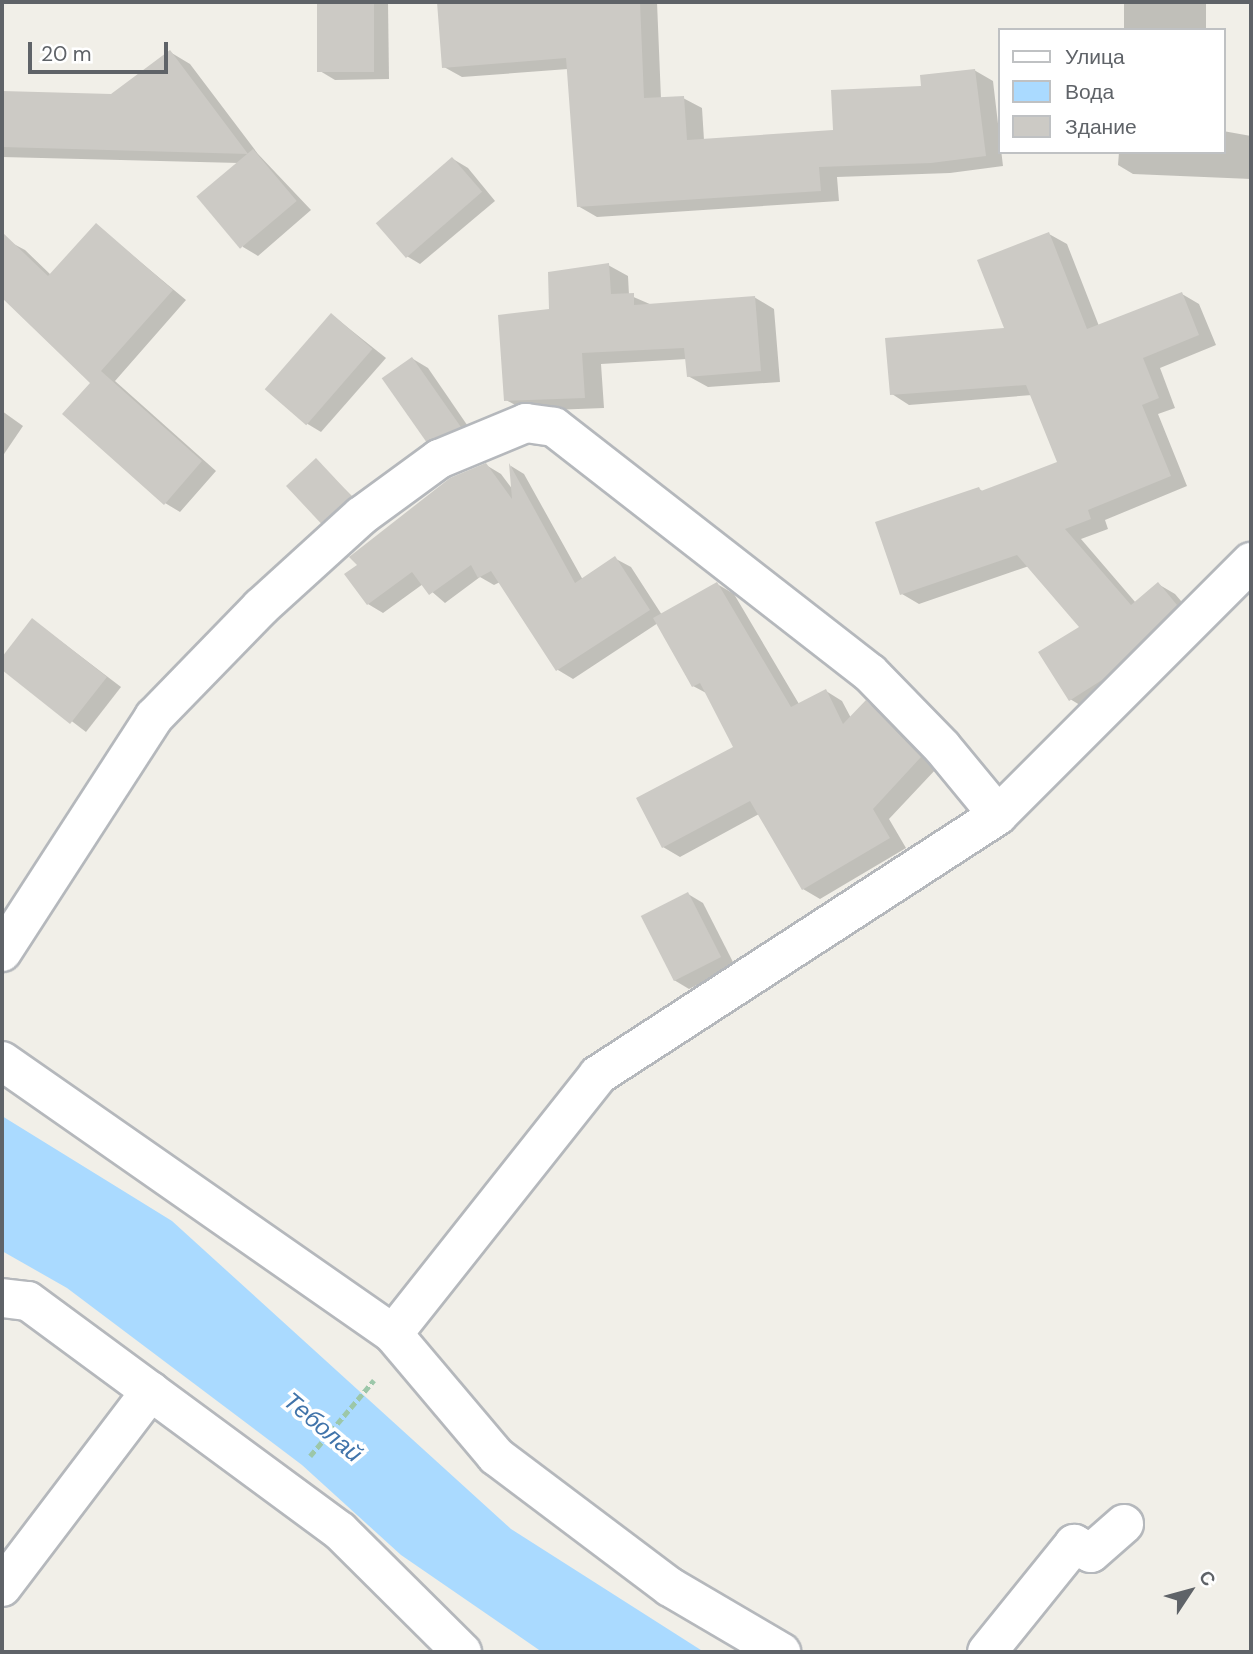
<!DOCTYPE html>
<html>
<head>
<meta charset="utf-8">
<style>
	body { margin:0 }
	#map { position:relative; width:1253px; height:1654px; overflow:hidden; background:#f1efe8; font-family:"DM Sans",sans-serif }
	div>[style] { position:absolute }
	.water>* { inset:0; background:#aadaff }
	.shadow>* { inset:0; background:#0003; transform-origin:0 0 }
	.building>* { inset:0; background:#cccac5; transform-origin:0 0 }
	.path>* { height:4.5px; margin-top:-2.25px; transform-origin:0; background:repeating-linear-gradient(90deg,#9cc7a9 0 7px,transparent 0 10.5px) }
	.roads { filter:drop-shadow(2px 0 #b5b8bc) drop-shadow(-2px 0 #b5b8bc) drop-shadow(0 2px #b5b8bc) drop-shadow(0 -2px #b5b8bc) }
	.minor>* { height:38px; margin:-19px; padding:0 19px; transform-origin:19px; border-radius:19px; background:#fff }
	span { translate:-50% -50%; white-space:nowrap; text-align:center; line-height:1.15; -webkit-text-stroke:7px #fff; paint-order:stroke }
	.water-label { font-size:24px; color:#4174aa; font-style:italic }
	.frame { position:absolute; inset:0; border:4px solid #5f6368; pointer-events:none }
	.legend { position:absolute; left:998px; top:28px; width:228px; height:126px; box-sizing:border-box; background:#fff; border:2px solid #bfc1c3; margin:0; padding:9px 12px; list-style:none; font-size:21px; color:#5f6368 }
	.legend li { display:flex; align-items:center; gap:14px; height:35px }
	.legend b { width:35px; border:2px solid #bfc1c3 }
	.north { position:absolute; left:1155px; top:1556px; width:70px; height:70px; -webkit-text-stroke:5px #fff; paint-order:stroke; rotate:54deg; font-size:19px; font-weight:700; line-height:28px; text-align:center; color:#5f6368 }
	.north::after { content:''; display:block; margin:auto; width:24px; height:32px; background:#5f6368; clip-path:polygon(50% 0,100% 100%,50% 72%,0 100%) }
	.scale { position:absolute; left:28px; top:42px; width:140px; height:32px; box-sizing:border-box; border:4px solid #5f6368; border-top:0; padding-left:9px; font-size:21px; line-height:24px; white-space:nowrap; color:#5f6368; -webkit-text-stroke:5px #fff; paint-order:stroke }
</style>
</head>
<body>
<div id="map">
	<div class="water">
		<i style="clip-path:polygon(2px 1116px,172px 1221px,511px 1529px,704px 1652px,542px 1652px,401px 1555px,302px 1465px,67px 1288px,2px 1251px)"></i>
	</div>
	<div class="shadow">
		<i style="clip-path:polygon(319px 2px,388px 2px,389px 79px,335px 80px,320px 71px)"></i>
		<i style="clip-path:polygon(438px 2px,657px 2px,661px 99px,683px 98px,702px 108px,704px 140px,835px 132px,923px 88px,974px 70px,993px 81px,1003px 166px,950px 173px,837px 177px,839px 201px,597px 217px,578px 206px,568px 69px,462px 77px,444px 67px)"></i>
		<i style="left:1124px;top:2px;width:82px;height:28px"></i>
		<i style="clip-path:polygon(170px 52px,190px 64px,258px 154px,311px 210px,258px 256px,243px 247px,239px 163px,2px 157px,2px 93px,112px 96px)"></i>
		<i style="clip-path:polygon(1223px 131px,1251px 136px,1251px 179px,1133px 174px,1118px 165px,1119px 152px,1223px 152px)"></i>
		<i style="clip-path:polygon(453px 159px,468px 168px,495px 201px,420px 264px,405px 255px)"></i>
		<i style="clip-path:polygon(96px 225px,186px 300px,115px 381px,216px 471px,180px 512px,165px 503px,92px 382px,2px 296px,2px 241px,5px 247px,10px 242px,25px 250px,51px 275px)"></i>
		<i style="clip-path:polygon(1049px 234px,1067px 244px,1099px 326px,1182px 294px,1199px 304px,1216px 345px,1160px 368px,1175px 408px,1158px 414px,1187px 486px,1105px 520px,1108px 529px,1081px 539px,1136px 603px,1158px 584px,1175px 594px,1194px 616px,1088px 710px,1070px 699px,1082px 628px,1029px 566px,919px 604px,902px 594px,979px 489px,984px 492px,1059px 463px,1032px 395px,909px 405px,892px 394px,1007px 330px)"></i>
		<i style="clip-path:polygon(608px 265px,628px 276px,629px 295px,652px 305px,754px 297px,774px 309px,780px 382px,708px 387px,688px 376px,687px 359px,601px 364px,604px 408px,526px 411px,506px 400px,551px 310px)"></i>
		<i style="clip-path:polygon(332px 315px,386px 358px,321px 432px,306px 423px)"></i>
		<i style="clip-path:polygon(413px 359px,428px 368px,474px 435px,441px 450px,426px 441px)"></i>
		<i style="clip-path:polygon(2px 411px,23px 426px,2px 457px)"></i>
		<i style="clip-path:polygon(316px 461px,357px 501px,328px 527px,321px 522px)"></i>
		<i style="clip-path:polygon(486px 465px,501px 474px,513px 490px,511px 466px,524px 474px,583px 580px,616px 559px,631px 567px,662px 615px,717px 584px,734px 594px,799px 704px,826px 691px,842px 701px,851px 718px,866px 702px,883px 712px,937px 768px,889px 819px,906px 848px,820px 899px,803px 889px,759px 814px,680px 857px,663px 847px,735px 747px,708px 694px,693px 686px,658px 623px,573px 679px,558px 670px,500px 582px,494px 585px,480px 577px,445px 603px,423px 584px,383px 613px,368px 604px,359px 565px,351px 557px,451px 480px)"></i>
		<i style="clip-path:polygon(33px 620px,121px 687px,86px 732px,2px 668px,2px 659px)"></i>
		<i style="clip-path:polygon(688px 894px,703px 903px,735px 966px,689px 989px,674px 980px)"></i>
	</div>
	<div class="building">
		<i style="left:317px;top:2px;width:57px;height:70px"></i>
		<i style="clip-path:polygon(437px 2px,640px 2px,644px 98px,684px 96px,687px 140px,833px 130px,831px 90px,921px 86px,920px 75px,975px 69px,986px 156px,931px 163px,819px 167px,821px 191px,577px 207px,566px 58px,442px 68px)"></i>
		<i style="clip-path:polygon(170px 50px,248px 154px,2px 147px,2px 91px,111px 94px)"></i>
		<i style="left:253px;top:149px;width:68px;height:74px;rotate:50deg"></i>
		<i style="left:452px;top:157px;width:46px;height:101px;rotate:49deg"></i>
		<i style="clip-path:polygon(96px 223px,173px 290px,101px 371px,202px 461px,164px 505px,62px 414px,90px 383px,2px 298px,2px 232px,48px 276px)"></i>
		<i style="clip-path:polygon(1049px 232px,1087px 329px,1182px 292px,1199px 335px,1143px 358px,1159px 398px,1142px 405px,1171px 476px,1088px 510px,1091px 519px,1065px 529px,1131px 605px,1158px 582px,1177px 605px,1102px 680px,1069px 701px,1038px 652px,1079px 627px,1017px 555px,900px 595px,875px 522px,979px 487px,981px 491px,1057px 462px,1026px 385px,890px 395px,885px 338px,1004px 328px,977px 260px)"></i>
		<i style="clip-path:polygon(609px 263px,611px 294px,634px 293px,634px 305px,755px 296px,761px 371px,687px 377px,684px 348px,582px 353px,585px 398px,504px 401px,498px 315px,549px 309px,548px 272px)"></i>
		<i style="left:331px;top:313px;width:55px;height:101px;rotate:41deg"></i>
		<i style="left:412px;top:357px;width:85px;height:37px;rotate:55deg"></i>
		<i style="left:316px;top:458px;width:52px;height:41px;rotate:47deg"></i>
		<i style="clip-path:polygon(486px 463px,512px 499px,509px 463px,575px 583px,615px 556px,650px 610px,556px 671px,491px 571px,478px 578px,471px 565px,429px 595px,412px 572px,367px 605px,344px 574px,357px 565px,349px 557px,450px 478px)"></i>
		<i style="clip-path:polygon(717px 582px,791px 707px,826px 689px,843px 724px,866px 700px,921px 757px,873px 809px,890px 838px,802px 890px,750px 801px,662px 848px,636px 798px,733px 747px,700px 683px,692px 687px,653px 618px)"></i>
		<i style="clip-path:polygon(32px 618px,107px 677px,70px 724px,2px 670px,2px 657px)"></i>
		<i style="left:688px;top:892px;width:73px;height:53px;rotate:63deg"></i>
	</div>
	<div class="path">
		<i style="left:310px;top:1456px;width:99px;rotate:-49.9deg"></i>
	</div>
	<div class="roads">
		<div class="minor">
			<i style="left:2px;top:952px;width:280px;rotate:-57.1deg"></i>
			<i style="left:154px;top:717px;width:153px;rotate:-45.8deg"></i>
			<i style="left:261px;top:607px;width:135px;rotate:-42.3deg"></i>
			<i style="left:361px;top:516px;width:97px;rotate:-36.2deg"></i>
			<i style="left:439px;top:459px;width:94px;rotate:-22.5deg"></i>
			<i style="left:526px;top:423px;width:28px;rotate:8deg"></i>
			<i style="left:554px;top:427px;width:400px;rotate:37.9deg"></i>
			<i style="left:870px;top:673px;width:103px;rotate:45.8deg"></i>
			<i style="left:942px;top:747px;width:88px;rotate:50.5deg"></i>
			<i style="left:2px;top:1061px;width:477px;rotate:34.9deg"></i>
			<i style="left:393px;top:1334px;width:330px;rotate:-51.6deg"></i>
			<i style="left:598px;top:1075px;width:477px;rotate:-33deg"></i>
			<i style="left:998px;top:815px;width:358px;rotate:-45deg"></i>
			<i style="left:2px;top:1298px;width:26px;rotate:7deg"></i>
			<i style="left:28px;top:1301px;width:388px;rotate:36.4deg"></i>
			<i style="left:340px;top:1531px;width:172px;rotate:44.8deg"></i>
			<i style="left:393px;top:1334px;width:160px;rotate:49.8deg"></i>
			<i style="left:496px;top:1456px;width:218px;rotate:37deg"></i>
			<i style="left:670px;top:1587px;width:129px;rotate:30.4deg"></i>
			<i style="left:2px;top:1587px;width:246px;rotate:-52.8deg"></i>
			<i style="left:987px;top:1652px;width:139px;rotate:-51.1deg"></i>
			<i style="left:1074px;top:1544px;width:19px;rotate:28deg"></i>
			<i style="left:1091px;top:1553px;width:44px;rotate:-41.3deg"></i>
		</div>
	</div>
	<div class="water-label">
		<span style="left:323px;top:1427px;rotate:40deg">Теболай</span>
	</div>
	<div class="frame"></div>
	<ul class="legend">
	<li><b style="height:9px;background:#fff"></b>Улица</li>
	<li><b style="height:19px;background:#aadaff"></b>Вода</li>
	<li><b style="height:19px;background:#cccac5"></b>Здание</li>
	</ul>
	<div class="north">С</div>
	<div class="scale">20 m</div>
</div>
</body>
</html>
